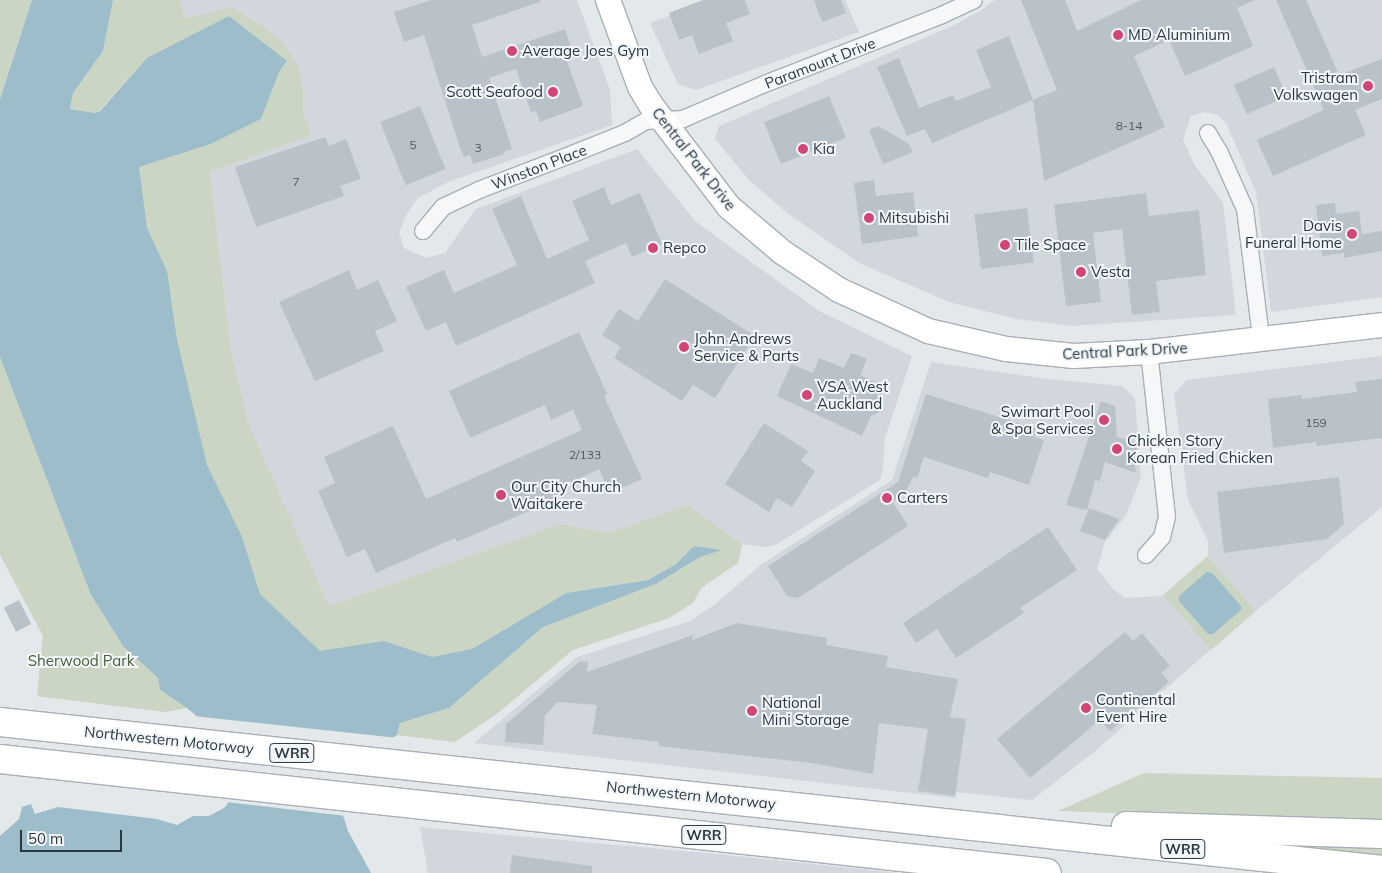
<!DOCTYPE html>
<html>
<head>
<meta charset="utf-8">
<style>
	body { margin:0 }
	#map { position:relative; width:1382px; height:873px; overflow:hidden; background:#e3e8eb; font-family:Mulish,sans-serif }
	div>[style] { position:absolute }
	.built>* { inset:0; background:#d1d7dd }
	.green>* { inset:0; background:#cbd5c3; transform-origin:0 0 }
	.water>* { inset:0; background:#9dbdcb }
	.pier>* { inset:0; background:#e3e8eb }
	.building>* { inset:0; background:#bac2c9; transform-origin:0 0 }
	.roads { filter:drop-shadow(1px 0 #a8b0b6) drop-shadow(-1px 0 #a8b0b6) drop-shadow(0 1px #a8b0b6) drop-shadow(0 -1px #a8b0b6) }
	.street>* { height:16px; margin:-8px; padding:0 8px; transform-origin:8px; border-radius:8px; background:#f5f7f9 }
	.secondary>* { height:24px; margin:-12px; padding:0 12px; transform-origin:12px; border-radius:12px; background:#fff }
	.highway>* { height:28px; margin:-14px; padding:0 14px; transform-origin:14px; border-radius:14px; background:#fff }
	.dots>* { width:14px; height:14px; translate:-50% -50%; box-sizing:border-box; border:2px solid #f2f6f8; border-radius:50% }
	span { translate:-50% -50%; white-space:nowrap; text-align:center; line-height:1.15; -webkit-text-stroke:4px #f2f6f8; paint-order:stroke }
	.number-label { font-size:12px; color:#4e5a65 }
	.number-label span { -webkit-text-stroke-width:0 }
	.shield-label span { padding:1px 4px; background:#f2f6f8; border:1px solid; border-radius:4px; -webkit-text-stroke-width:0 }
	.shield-label { font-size:14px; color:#2a3844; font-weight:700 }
	.poi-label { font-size:15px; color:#2a3844 }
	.left { translate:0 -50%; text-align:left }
	.right { translate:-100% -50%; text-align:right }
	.street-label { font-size:15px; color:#2a3844 }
	.park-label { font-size:15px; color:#476037 }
	.scale { position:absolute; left:20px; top:830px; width:102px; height:22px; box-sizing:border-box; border:2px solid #2a3844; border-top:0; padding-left:6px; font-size:15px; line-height:18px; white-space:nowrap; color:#2a3844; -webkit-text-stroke:4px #f2f6f8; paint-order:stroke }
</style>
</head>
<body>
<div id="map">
	<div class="built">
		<i style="clip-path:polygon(180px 0,577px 0,610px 90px,612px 125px,448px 182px,418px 198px,407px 214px,399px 232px,404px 248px,426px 258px,445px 253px,476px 209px,637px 149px,696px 222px,819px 311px,912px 356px,885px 438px,883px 468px,880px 480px,775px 545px,764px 547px,742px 544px,688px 505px,608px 533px,560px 524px,329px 606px,248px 424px,231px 352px,210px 172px,312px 135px,303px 113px,303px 92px,261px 25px,232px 8px,185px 20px)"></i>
		<i style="clip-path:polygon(713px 0,845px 0,859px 32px,696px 90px,678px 84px,650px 23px)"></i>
		<i style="clip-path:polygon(995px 0,1382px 0,1382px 297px,1271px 312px,1256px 192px,1226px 123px,1218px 115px,1205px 112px,1191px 116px,1183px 140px,1194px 164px,1223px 203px,1236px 315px,1072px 326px,1017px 319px,949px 302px,859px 263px,786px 212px,750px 181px,715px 139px,719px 126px,954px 25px,980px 11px)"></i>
		<i style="clip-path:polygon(1382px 356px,1382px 507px,1256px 611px,1208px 556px,1208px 541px,1188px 500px,1174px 394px,1187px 380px)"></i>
		<i style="clip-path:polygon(931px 362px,1047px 379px,1122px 386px,1135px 398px,1141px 477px,1126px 515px,1105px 542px,1097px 569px,1113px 589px,1125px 598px,1163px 596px,1210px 650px,1094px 752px,1032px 800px,956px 792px,955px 798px,474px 743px,577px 657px,690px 621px,714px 605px,762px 564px,892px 480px)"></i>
		<i style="clip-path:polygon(420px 827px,716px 854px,899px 873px,428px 873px)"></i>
	</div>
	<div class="green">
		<i style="clip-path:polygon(0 0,32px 0,0 99px)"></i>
		<i style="clip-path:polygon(113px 0,180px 0,185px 19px,232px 7px,261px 25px,282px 41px,299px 67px,303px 92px,303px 113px,312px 135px,210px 172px,231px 352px,248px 423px,329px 606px,560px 524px,608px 533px,688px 505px,742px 544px,738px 563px,701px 588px,693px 603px,669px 618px,573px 650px,498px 713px,455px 742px,397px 735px,400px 723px,449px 708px,543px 627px,656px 584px,700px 557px,721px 550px,694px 546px,676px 564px,648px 580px,566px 593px,472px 649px,399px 690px,177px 597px,139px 167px,211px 144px,261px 119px,280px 70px,287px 61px,147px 58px,99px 111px,95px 113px,70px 109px,73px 93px,103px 51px)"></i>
		<i style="clip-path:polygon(0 357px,91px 595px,123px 646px,158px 678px,160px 690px,187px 708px,165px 712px,37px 696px,43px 636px,0 555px)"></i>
		<i style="left:1208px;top:556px;width:73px;height:60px;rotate:49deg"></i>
		<i style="clip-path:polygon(1144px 773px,1382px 778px,1382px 823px,1058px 811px)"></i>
		<i style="clip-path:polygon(1296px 837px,1382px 841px,1382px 857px,1296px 847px)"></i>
	</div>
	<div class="water">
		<i style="clip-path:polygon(32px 0,113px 0,103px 51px,73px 93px,70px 109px,95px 113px,100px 111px,147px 58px,229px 16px,287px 61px,280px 70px,261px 119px,211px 144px,139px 167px,147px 228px,167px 271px,177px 340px,207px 465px,242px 537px,260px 594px,320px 651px,384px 641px,432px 657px,472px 649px,566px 593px,648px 580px,676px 564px,694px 546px,722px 550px,700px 557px,656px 584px,543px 627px,449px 708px,400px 723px,397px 735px,331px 778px,348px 831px,371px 873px,0 873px,0 836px,19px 819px,22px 807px,31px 804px,35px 814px,58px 807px,157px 819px,177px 825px,193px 816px,209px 816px,224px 808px,227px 805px,237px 775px,220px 736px,187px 708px,160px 690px,158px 678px,123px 646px,91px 595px,0 357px,0 99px)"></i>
		<i style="clip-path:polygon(1207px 572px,1212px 573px,1241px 606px,1241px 610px,1213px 634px,1208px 634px,1179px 601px,1179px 596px)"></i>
	</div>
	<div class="pier">
		<i style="clip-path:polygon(193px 716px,398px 738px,334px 779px,346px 816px,226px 802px,235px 775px,218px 737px)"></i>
	</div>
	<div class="building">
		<i style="clip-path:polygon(431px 0,540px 0,540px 2px,472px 25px,482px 57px,565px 29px,572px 51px,564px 53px,583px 106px,540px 122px,536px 111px,531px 112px,516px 69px,489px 78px,512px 149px,503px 152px,504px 154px,473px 164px,470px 155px,464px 157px,460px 148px,424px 35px,404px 42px,394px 12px)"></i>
		<i style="clip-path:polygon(703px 0,745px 0,750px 14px,726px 23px,733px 41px,699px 54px,692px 35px,679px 40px,669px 13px)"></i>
		<i style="clip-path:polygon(814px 0,841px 0,846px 13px,822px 22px)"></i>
		<i style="clip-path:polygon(1021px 0,1065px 0,1077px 31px,1141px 0,1255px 0,1237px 8px,1253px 46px,1185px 76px,1169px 40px,1134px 56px,1165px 127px,1044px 181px,1033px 100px,1057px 90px)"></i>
		<i style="clip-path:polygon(1276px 0,1306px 0,1339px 75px,1382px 59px,1382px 99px,1355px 110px,1366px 135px,1273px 176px,1257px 140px,1324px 110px)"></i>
		<i style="clip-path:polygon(1009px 36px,1033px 100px,932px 143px,925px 129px,907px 136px,877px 67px,899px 58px,919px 108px,953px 95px,956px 101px,991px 87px,976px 50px)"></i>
		<i style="left:1274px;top:67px;width:32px;height:44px;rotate:66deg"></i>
		<i style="left:829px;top:96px;width:45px;height:70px;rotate:68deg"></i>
		<i style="left:420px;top:106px;width:68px;height:43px;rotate:68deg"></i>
		<i style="clip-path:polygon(878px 126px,909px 144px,913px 152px,883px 164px,869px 130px)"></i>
		<i style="clip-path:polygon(325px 137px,329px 146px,346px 139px,361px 179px,340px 186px,344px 196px,256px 227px,235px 167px)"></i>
		<i style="clip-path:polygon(874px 180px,876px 196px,913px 192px,918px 236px,862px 244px,854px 183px)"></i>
		<i style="clip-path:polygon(604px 187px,611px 205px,640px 193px,662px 244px,632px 257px,626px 243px,585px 261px,595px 283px,456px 346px,446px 322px,426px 331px,406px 287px,444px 270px,454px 293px,517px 265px,492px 209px,521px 196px,547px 259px,589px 240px,572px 201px)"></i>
		<i style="clip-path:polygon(1146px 193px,1149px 216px,1199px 210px,1206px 275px,1156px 281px,1160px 312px,1132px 315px,1122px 229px,1093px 233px,1101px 302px,1066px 306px,1054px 205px)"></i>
		<i style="clip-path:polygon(1335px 203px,1336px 214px,1359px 211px,1362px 234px,1382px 231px,1382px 251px,1344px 258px,1344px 253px,1322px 256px,1316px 205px)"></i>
		<i style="left:1027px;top:208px;width:55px;height:53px;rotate:83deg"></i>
		<i style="clip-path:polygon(349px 270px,357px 290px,378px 280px,397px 321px,375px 331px,384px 351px,315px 381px,279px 302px)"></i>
		<i style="clip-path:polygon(665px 279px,755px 336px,715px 398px,693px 385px,682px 401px,614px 358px,621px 347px,602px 335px,619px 309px,638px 321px)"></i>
		<i style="clip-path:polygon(579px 332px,607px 394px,604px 396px,642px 479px,610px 493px,599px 469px,561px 487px,564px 496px,457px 542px,455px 538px,376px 573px,365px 549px,347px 557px,318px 491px,335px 483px,324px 457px,393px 426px,426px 499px,582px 430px,573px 410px,551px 420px,545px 405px,470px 438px,449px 391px)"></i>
		<i style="clip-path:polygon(851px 353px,867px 359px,860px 375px,884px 386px,878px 400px,880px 406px,878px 413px,871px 416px,862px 436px,777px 396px,791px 364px,813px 373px,819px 358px,844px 368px)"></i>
		<i style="clip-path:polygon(1382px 379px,1382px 438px,1317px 446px,1316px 442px,1273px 448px,1268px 399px,1302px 395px,1302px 399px,1357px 392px,1355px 382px)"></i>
		<i style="clip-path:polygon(926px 394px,1037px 429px,1034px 437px,1044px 440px,1029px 485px,990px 472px,988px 478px,924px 457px,917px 478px,913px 477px,905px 493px,893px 502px,908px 526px,798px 598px,787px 596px,768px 566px,898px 482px)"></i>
		<i style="clip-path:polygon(1101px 401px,1115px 406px,1117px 437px,1139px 443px,1134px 458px,1136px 473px,1105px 462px,1100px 481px,1095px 480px,1087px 510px,1066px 505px)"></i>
		<i style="clip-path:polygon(764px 423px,808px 451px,801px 461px,815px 471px,792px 507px,777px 498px,769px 512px,725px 484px)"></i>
		<i style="clip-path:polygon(1339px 477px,1344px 524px,1327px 539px,1224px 553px,1217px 492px)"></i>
		<i style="clip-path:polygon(1089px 508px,1119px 519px,1105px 540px,1080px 531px)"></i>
		<i style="clip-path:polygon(1048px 527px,1077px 570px,1020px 608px,1024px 613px,956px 658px,937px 629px,916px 643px,903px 623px)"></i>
		<i style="left:19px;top:600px;width:27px;height:17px;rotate:63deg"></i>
		<i style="clip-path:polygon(737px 623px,827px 638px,826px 645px,888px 656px,886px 667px,958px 679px,950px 717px,966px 719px,955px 796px,918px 791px,928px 729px,879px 723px,873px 774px,811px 763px,659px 746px,659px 742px,592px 734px,597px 705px,558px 702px,545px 715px,543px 745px,505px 742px,506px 724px,580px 661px,588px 662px,587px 672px,693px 635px,692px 640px)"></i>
		<i style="clip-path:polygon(1125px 632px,1133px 641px,1142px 633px,1170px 666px,1161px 673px,1169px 682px,1110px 731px,1100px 720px,1030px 778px,997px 739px)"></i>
		<i style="clip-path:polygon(512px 855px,592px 866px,592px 873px,510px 873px)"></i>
	</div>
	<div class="roads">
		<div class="street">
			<i style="left:1208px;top:133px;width:21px;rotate:59deg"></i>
			<i style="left:1219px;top:151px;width:64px;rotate:65.9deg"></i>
			<i style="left:1245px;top:209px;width:130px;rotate:82.9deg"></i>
			<i style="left:423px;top:231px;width:31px;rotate:-50deg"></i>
			<i style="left:443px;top:207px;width:40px;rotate:-25deg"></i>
			<i style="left:479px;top:190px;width:103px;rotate:-21.1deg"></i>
			<i style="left:575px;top:153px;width:54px;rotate:-21.8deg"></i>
			<i style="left:625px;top:133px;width:24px;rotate:-30deg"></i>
			<i style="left:646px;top:121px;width:37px;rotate:-3deg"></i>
			<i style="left:683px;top:119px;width:91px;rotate:-23.2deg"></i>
			<i style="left:767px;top:83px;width:188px;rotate:-21.2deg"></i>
			<i style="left:942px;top:15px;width:35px;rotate:-25deg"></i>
			<i style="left:1146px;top:555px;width:24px;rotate:-48deg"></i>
			<i style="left:1162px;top:537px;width:21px;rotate:-76deg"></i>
			<i style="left:1167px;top:517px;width:166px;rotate:-96.2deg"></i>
		</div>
		<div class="secondary">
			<i style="left:608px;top:0;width:93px;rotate:69.8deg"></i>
			<i style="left:640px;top:87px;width:21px;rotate:59deg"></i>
			<i style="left:651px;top:105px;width:128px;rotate:52.6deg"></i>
			<i style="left:729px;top:207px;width:70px;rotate:40.3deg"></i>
			<i style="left:782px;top:252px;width:69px;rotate:33.7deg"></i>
			<i style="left:839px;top:290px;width:98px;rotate:24.7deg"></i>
			<i style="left:928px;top:331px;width:80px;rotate:13deg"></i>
			<i style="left:1006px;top:349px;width:68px;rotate:5.9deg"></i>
			<i style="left:1074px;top:356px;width:75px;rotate:-3.1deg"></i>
			<i style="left:1149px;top:352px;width:235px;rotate:-6.6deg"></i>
		</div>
		<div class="highway">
			<i style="left:0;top:722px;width:1390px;rotate:6.11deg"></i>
			<i style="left:0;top:759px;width:1053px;rotate:6.21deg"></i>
			<i style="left:1126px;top:826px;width:256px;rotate:1.8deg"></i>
		</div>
	</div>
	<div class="dots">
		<i style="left:1118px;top:35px;background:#d24676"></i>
		<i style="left:512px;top:51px;background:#d24676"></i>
		<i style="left:1368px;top:86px;background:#d24676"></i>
		<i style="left:553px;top:92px;background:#d24676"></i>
		<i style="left:803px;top:149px;background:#d24676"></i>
		<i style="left:869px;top:218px;background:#d24676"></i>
		<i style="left:1352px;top:234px;background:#d24676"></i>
		<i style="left:1005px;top:245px;background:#d24676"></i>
		<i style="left:653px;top:248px;background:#d24676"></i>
		<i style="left:1081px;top:272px;background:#d24676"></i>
		<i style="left:684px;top:347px;background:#d24676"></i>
		<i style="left:807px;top:395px;background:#d24676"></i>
		<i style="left:1104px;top:420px;background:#d24676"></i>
		<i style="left:1117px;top:449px;background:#d24676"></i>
		<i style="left:501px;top:495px;background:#d24676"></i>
		<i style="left:887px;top:498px;background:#d24676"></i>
		<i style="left:1086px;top:708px;background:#d24676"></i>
		<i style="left:752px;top:711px;background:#d24676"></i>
	</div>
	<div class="number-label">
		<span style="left:1129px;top:126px">8-14</span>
		<span style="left:413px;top:145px">5</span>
		<span style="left:478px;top:148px">3</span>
		<span style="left:296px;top:182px">7</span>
		<span style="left:1316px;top:423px">159</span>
		<span style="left:585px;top:455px">2/133</span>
	</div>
	<div class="shield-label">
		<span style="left:292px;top:753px">WRR</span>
		<span style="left:704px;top:835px">WRR</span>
		<span style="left:1183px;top:849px">WRR</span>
	</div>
	<div class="poi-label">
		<span class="left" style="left:1128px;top:35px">MD Aluminium</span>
		<span class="left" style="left:522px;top:51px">Average Joes Gym</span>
		<span class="right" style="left:1358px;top:86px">Tristram<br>Volkswagen</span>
		<span class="right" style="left:543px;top:92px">Scott Seafood</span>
		<span class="left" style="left:813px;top:149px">Kia</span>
		<span class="left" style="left:879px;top:218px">Mitsubishi</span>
		<span class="right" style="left:1342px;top:234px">Davis<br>Funeral Home</span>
		<span class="left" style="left:1015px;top:245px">Tile Space</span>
		<span class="left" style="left:663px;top:248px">Repco</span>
		<span class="left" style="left:1091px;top:272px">Vesta</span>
		<span class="left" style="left:694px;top:347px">John Andrews<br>Service &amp; Parts</span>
		<span class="left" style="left:817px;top:395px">VSA West<br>Auckland</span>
		<span class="right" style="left:1094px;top:420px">Swimart Pool<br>&amp; Spa Services</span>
		<span class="left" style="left:1127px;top:449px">Chicken Story<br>Korean Fried Chicken</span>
		<span class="left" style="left:511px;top:495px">Our City Church<br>Waitakere</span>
		<span class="left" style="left:897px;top:498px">Carters</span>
		<span class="left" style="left:1096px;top:708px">Continental<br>Event Hire</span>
		<span class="left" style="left:762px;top:711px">National<br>Mini Storage</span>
	</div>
	<div class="street-label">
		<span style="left:820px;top:63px;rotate:-21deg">Paramount Drive</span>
		<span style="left:694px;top:159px;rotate:52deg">Central Park Drive</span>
		<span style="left:539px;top:167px;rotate:-21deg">Winston Place</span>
		<span style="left:1125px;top:351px;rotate:-3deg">Central Park Drive</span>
		<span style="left:169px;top:740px;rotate:6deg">Northwestern Motorway</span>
		<span style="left:691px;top:795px;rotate:6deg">Northwestern Motorway</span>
	</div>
	<div class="park-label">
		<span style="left:81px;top:661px">Sherwood Park</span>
	</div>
	<div class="scale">50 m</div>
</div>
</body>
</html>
